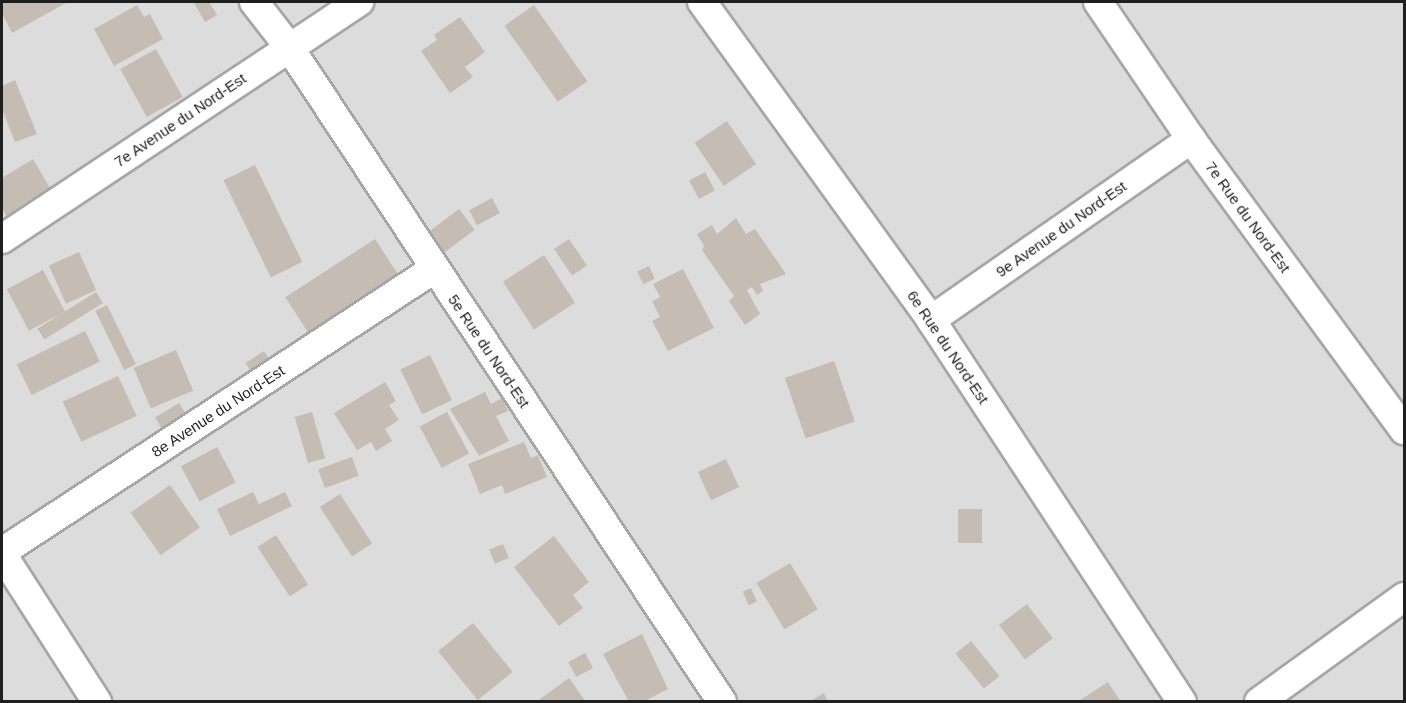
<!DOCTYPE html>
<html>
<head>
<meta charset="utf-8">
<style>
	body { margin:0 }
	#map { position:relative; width:1406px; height:703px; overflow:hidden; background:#f0ede5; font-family:Arial,sans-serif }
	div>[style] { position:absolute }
	.residential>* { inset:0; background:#dddcdc; transform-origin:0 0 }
	.building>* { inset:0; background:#c5bcb4; transform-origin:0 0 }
	.roads { filter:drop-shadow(2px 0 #a6a6a6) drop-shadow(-2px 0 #a6a6a6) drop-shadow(0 2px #a6a6a6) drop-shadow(0 -2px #a6a6a6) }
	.minor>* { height:28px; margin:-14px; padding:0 14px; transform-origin:14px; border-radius:14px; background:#fff }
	span { translate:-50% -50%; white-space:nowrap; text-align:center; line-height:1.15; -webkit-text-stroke:4.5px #fff; paint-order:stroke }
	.street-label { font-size:15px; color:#1f1f1f }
	.frame { position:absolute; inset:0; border:3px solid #1f1f1f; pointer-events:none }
</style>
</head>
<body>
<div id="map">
	<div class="residential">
		<i style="left:2px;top:2px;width:1402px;height:699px"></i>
	</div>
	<div class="building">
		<i style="clip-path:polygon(2px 2px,65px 2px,66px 3px,12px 33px,2px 13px)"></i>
		<i style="clip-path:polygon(197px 2px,209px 2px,217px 15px,205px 22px,194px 3px)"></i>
		<i style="clip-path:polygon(137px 5px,144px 17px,150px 14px,163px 39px,114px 66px,94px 29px)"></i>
		<i style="left:534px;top:5px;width:93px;height:36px;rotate:55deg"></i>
		<i style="clip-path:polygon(460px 17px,485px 52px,465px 67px,473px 77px,450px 93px,421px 51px,437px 40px,434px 35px)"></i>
		<i style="left:156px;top:49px;width:55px;height:41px;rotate:61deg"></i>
		<i style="clip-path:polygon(15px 80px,37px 134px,15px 142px,2px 109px,2px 86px)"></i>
		<i style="left:727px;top:121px;width:52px;height:39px;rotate:56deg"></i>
		<i style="clip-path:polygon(33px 159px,51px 190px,7px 217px,2px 208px,2px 178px)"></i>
		<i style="left:255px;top:165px;width:108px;height:35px;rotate:64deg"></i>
		<i style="left:705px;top:172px;width:21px;height:18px;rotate:62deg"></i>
		<i style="left:492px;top:198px;width:17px;height:26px;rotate:62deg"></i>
		<i style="left:459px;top:209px;width:26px;height:42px;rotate:53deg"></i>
		<i style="clip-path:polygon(736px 218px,746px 234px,755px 229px,786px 274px,760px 284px,763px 291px,757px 295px,752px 287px,747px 290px,760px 314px,745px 325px,729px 301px,734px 296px,702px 250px,704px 246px,697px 234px,712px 225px,717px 234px)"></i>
		<i style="left:375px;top:239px;width:46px;height:107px;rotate:57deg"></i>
		<i style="left:569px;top:239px;width:32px;height:18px;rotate:56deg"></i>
		<i style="left:79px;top:252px;width:42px;height:33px;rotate:66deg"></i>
		<i style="left:544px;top:255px;width:57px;height:49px;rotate:57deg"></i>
		<i style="left:649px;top:266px;width:14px;height:13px;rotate:65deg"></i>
		<i style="clip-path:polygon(683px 269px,714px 328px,668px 351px,652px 321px,660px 317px,652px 301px,660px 297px,653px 284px)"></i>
		<i style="left:43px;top:270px;width:47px;height:41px;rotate:62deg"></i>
		<i style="left:96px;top:292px;width:13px;height:69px;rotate:58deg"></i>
		<i style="left:107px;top:305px;width:66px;height:13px;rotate:64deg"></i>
		<i style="left:85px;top:331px;width:34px;height:76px;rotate:64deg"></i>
		<i style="left:176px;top:350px;width:44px;height:46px;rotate:67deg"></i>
		<i style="left:264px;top:351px;width:17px;height:22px;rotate:57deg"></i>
		<i style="left:430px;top:355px;width:50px;height:33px;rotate:64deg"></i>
		<i style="left:834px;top:361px;width:64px;height:52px;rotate:71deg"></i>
		<i style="left:118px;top:376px;width:44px;height:61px;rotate:65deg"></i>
		<i style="clip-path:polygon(385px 382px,396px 401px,389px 405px,399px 420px,385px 429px,392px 441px,376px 451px,371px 442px,357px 450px,334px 413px)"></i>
		<i style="clip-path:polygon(485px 392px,491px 404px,502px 398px,508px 411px,496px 416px,509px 441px,479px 456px,450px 409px)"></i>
		<i style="left:179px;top:403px;width:17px;height:28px;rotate:59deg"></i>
		<i style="left:312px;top:412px;width:48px;height:18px;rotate:74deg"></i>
		<i style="left:447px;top:412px;width:47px;height:31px;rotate:62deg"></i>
		<i style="clip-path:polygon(524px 442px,531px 458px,538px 455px,547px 477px,505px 494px,502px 485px,480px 494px,468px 464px)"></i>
		<i style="left:217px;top:447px;width:40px;height:41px;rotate:62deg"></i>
		<i style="left:352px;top:457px;width:20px;height:36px;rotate:70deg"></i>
		<i style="left:726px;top:459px;width:31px;height:31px;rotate:65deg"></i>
		<i style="left:170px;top:485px;width:52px;height:48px;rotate:55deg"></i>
		<i style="clip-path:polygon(253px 492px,259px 504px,285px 492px,292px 506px,230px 536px,217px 509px)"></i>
		<i style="left:340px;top:494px;width:59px;height:24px;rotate:57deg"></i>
		<i style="left:958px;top:509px;width:24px;height:34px"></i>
		<i style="left:276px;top:535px;width:59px;height:22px;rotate:57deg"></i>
		<i style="clip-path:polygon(554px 536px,589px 582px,573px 595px,583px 608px,559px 626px,514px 567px)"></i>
		<i style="left:503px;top:544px;width:15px;height:15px;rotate:67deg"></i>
		<i style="left:790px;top:563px;width:54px;height:39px;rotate:59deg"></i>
		<i style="left:751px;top:588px;width:15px;height:9px;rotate:67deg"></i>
		<i style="left:1027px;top:604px;width:43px;height:35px;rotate:53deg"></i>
		<i style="left:473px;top:623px;width:63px;height:45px;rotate:51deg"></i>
		<i style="clip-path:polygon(642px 634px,668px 689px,643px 702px,629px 702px,603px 654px)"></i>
		<i style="left:971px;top:641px;width:45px;height:20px;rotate:51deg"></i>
		<i style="left:585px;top:653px;width:17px;height:19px;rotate:62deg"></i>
		<i style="clip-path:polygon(569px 678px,586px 702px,541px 702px,540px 699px)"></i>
		<i style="clip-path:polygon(1108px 682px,1121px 702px,1077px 702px)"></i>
		<i style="clip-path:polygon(824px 693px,828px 702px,809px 702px)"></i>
	</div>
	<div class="roads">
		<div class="minor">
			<i style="left:254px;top:2px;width:57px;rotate:52.1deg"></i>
			<i style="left:289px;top:47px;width:785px;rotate:56.53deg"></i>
			<i style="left:702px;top:2px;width:392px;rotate:54.2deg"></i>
			<i style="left:931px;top:320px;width:457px;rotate:56.7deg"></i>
			<i style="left:1098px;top:2px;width:166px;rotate:55.8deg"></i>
			<i style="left:1191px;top:139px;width:361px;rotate:53.8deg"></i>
			<i style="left:2px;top:239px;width:429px;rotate:-33.6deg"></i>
			<i style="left:931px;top:320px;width:317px;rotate:-34.8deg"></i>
			<i style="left:2px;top:552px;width:516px;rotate:-33.23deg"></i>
			<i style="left:2px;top:554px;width:176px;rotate:57.3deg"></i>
			<i style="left:1259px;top:702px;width:179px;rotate:-35.9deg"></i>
		</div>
	</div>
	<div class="street-label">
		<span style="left:180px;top:120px;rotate:-34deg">7e Avenue du Nord-Est</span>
		<span style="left:1248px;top:217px;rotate:54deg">7e Rue du Nord-Est</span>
		<span style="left:1061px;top:229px;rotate:-35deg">9e Avenue du Nord-Est</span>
		<span style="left:948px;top:347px;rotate:56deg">6e Rue du Nord-Est</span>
		<span style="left:489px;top:351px;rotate:56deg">5e Rue du Nord-Est</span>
		<span style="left:218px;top:411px;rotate:-33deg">8e Avenue du Nord-Est</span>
	</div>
	<div class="frame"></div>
</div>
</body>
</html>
